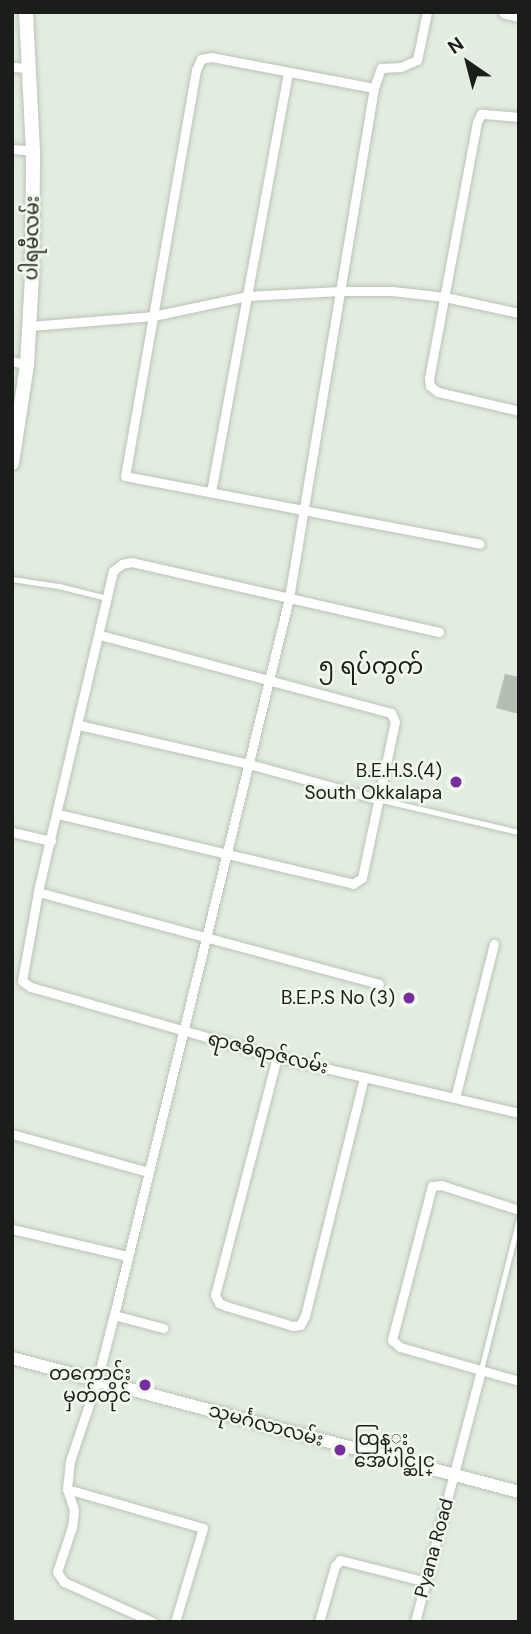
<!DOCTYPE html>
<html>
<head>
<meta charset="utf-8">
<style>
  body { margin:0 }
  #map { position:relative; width:531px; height:1634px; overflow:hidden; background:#e2ecdf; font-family:"DM Sans","Noto Sans Myanmar",sans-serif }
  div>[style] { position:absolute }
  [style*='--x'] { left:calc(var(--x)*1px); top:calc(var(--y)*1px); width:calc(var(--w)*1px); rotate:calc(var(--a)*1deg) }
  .building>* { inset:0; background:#b5beb2 }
  .roads { filter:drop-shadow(0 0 2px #bac3b7) drop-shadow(0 0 2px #bac3b7) }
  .service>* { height:4.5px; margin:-2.25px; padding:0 2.25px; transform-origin:2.25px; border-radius:2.25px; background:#fff }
  .minor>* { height:9px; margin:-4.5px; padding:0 4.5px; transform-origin:4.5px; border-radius:4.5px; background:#fff }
  .secondary>* { height:12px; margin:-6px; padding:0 6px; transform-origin:6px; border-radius:6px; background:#fff }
  .primary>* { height:14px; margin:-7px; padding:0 7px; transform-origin:7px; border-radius:7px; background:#fff }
  .dots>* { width:19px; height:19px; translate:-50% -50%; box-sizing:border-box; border:4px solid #f0f9ec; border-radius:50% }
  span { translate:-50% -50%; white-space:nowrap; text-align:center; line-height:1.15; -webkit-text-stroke:5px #f0f9ec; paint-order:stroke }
  .street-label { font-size:19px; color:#1a1d19 }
  .poi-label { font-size:19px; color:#1a1d19 }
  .right { translate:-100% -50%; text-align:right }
  .left { translate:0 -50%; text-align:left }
  .quarter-label { font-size:23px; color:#1a1d19 }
  .frame { position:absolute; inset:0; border:14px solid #1a1d19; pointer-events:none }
  .north { position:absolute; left:433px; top:28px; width:70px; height:70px; -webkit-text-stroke:5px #f0f9ec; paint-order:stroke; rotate:325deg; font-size:19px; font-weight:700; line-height:28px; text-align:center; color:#1a1d19 }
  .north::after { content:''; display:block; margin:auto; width:24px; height:32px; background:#1a1d19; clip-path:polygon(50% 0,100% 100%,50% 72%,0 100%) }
</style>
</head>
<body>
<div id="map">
  <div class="building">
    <i style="clip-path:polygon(505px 674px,519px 677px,519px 714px,496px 708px)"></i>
  </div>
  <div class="roads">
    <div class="service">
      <i style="--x:12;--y:579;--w:48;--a:8.5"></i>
      <i style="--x:59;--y:586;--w:49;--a:14"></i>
      <i style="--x:378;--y:799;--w:145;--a:13.2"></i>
      <i style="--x:481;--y:1370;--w:156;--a:-75.9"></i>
    </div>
    <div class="minor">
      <i style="--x:12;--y:67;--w:18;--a:3"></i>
      <i style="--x:374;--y:88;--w:165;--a:-169.2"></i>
      <i style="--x:212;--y:57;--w:11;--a:170"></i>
      <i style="--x:201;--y:59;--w:12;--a:114"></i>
      <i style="--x:196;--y:70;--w:412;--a:99.9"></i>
      <i style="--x:125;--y:476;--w:361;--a:10.8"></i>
      <i style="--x:519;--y:117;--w:38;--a:-175"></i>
      <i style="--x:481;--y:114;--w:9;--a:117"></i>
      <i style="--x:477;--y:122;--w:260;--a:100.6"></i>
      <i style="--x:429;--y:378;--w:8;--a:83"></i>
      <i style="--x:430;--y:386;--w:10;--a:37"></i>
      <i style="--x:438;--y:392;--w:83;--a:13.2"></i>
      <i style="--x:12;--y:149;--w:21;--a:5"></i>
      <i style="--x:30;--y:326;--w:123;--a:-4.6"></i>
      <i style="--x:153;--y:316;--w:96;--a:-12"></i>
      <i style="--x:247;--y:296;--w:93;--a:-3.1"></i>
      <i style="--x:340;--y:291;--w:52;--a:0"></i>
      <i style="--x:392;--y:291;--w:53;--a:6.5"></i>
      <i style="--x:445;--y:297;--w:76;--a:12.2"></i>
      <i style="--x:12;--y:361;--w:16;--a:15"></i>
      <i style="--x:211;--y:492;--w:427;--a:-79.6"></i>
      <i style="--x:439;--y:632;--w:315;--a:-167.2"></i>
      <i style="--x:132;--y:562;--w:10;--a:169"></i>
      <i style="--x:122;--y:564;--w:11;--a:142"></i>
      <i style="--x:113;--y:571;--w:330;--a:103.2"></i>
      <i style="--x:38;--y:892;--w:90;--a:100.2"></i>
      <i style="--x:22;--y:981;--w:11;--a:34"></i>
      <i style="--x:31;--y:987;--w:256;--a:15.9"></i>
      <i style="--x:277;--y:1057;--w:248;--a:13"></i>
      <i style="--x:79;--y:725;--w:174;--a:12.9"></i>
      <i style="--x:249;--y:764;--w:133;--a:15.3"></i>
      <i style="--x:58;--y:814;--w:303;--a:13.3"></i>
      <i style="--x:353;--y:884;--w:11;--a:-34"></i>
      <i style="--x:362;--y:878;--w:159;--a:-78.1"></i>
      <i style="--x:395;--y:722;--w:10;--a:-114"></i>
      <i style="--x:391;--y:713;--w:302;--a:-165"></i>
      <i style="--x:12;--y:832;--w:40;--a:13"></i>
      <i style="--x:38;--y:892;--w:353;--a:15.1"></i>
      <i style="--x:277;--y:1057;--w:246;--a:104.6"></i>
      <i style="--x:215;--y:1295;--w:9;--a:63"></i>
      <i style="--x:219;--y:1303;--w:8;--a:23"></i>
      <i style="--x:226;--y:1306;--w:70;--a:16.6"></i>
      <i style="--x:293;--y:1326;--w:7;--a:-8"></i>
      <i style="--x:300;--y:1325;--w:10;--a:-61"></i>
      <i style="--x:305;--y:1316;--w:246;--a:-76.1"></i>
      <i style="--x:455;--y:1098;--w:159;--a:-75.8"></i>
      <i style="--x:12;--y:1134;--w:141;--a:15.6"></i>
      <i style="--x:519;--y:1210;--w:82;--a:-162.2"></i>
      <i style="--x:441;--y:1185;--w:9;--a:174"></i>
      <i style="--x:432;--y:1186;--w:159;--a:104.6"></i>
      <i style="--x:392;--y:1340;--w:11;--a:41"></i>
      <i style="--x:400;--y:1347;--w:124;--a:15.9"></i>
      <i style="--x:12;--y:1229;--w:118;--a:13.2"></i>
      <i style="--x:114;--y:1315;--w:51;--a:14.9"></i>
      <i style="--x:67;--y:1489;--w:141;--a:16"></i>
      <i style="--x:203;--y:1528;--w:98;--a:106.6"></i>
      <i style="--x:153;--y:1622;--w:98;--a:-155.8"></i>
      <i style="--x:64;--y:1582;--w:12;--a:-125"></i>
      <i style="--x:57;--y:1572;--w:47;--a:-71.6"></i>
      <i style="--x:72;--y:1527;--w:17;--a:-83"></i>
      <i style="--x:74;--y:1510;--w:22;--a:-108"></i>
      <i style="--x:67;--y:1489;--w:28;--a:-84"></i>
      <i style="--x:70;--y:1461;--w:84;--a:-71.4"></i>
      <i style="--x:97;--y:1381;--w:68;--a:-75.6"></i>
      <i style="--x:114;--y:1315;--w:738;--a:-76.28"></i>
      <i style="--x:289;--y:598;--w:517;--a:-80.54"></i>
      <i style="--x:374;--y:88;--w:21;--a:-71"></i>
      <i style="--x:381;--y:68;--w:20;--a:-3"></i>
      <i style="--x:401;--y:67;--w:17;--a:-24"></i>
      <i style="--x:417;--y:60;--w:49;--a:-78.2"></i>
      <i style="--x:319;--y:1622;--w:58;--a:-74.1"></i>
      <i style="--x:335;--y:1566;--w:8;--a:-50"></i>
      <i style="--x:340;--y:1560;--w:89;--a:14.3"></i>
      <i style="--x:415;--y:1622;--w:260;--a:-75.3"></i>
    </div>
    <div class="secondary">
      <i style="--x:12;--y:1358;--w:524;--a:14.8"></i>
    </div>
    <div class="primary">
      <i style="--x:506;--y:12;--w:13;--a:13"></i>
      <i style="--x:12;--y:463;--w:99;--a:-81.3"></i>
      <i style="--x:27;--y:365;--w:89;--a:-86.8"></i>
      <i style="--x:32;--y:276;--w:125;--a:-89.5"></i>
      <i style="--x:33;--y:151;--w:139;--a:-92.9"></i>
    </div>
  </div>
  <div class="dots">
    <i style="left:456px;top:782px;background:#782ea1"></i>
    <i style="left:409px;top:998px;background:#782ea1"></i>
    <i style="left:145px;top:1385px;background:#782ea1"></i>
    <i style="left:340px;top:1450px;background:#782ea1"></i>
  </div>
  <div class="street-label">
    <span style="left:32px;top:238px;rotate:-89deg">ပါရမီလမ်း</span>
    <span style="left:268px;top:1053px;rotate:14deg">ရာဇဓိရာဇ်လမ်း</span>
    <span style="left:266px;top:1425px;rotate:15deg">သုမင်္ဂလာလမ်း</span>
    <span style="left:434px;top:1548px;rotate:-75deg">Pyana Road</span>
  </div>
  <div class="poi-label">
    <span class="right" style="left:442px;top:782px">B.E.H.S.(4)<br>South Okkalapa</span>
    <span class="right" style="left:395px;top:998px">B.E.P.S No (3)</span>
    <span class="right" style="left:131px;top:1385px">တကောင်း<br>မှတ်တိုင်</span>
    <span class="left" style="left:354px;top:1450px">ထြန္း<br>အေပါင္ဆိုင္</span>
  </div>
  <div class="quarter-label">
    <span style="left:371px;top:666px">၅ ရပ်ကွက်</span>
  </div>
  <div class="frame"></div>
  <div class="north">N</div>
</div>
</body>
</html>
